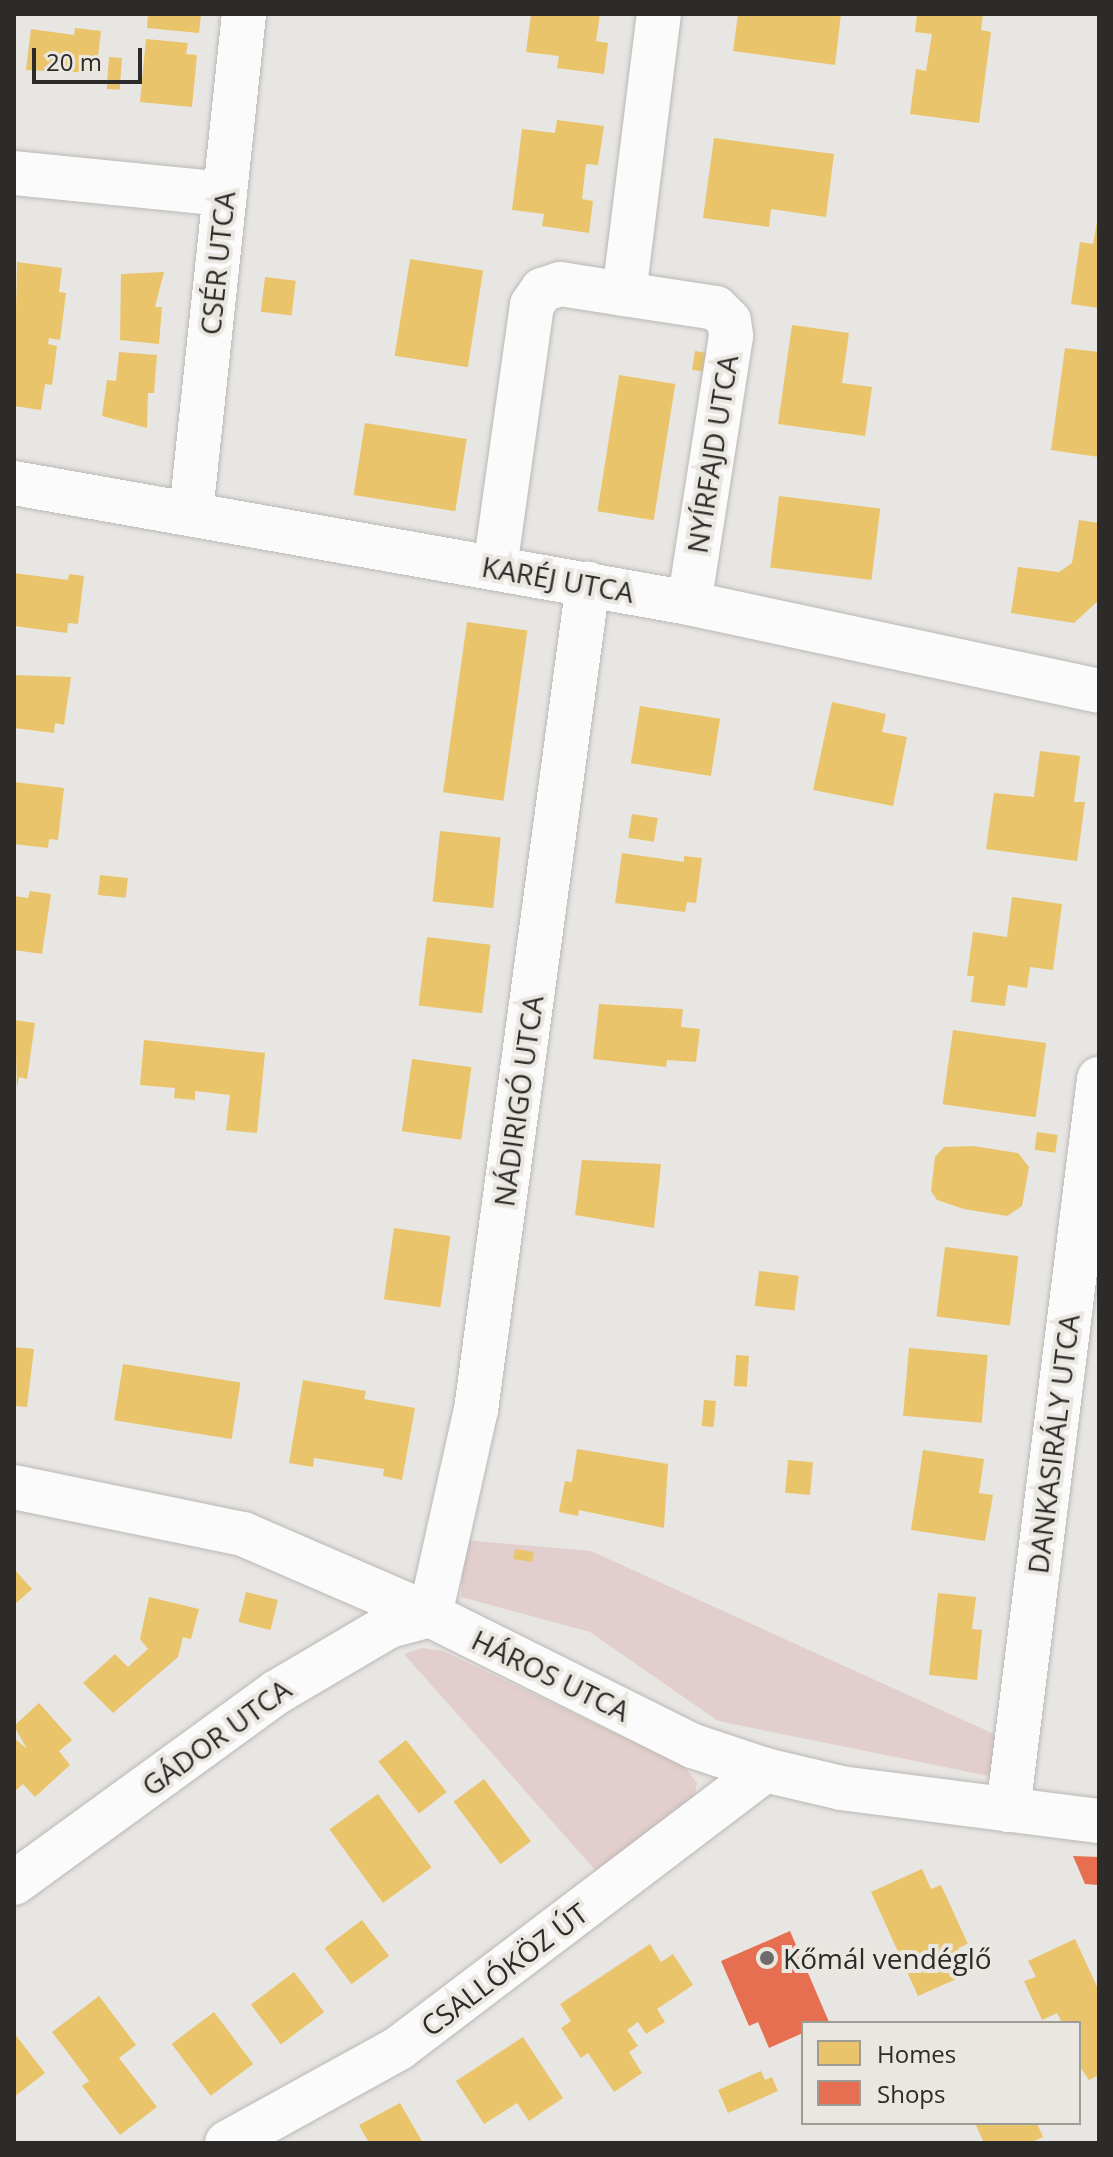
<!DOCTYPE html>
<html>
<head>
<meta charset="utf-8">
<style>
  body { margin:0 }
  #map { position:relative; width:1113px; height:2157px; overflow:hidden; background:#e8e6e3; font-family:"Open Sans",sans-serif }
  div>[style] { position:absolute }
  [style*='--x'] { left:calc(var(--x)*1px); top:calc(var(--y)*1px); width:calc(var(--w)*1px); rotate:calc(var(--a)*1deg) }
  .green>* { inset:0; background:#e2cecc }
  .homes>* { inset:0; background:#e9c46a; transform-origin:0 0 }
  .shops>* { inset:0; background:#e76f51 }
  .roads { filter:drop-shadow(0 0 2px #bab8b6) drop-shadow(0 0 2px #bab8b6) }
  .minor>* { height:44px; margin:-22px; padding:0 22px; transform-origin:22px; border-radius:22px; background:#fcfbfb }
  .dots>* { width:22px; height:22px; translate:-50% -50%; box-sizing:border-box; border:4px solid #eae7e1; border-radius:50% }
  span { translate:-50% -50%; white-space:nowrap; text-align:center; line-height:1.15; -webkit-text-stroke:8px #eae7e1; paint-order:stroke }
  .street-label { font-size:28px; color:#2c2b29 }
  .poi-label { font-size:28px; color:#2c2b29 }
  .left { translate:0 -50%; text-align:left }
  .frame { position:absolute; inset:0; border:16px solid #2c2b29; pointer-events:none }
  .legend { position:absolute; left:801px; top:2021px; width:280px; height:104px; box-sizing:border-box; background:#eae7e1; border:2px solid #9e9c97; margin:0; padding:10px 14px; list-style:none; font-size:24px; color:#2c2b29 }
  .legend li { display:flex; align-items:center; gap:16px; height:40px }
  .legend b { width:40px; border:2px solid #9e9c97 }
  .scale { position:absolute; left:32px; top:48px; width:110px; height:36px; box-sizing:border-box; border:4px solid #2c2b29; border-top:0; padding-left:10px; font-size:24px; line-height:28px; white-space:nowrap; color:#2c2b29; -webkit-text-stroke:6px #eae7e1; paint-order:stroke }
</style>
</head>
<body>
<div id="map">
  <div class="green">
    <i style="clip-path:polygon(464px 1540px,591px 1551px,1005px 1739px,994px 1777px,718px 1721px,590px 1632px,461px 1597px)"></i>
    <i style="clip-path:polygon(422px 1648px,443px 1651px,684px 1766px,697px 1783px,694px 1799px,596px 1871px,404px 1654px)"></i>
  </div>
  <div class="homes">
    <i style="clip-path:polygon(148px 14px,201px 14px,199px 33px,147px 28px)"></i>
    <i style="clip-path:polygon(531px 14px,600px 14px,596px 41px,608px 43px,604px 74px,557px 68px,559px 56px,526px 52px)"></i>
    <i style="clip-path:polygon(738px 14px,841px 14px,835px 65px,733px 51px)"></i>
    <i style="clip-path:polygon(917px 14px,983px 14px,981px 30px,991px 32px,979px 123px,910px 114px,916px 69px,926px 71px,932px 34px,915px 32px)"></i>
    <i style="clip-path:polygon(75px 28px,101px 31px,96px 73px,26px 70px,31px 29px,74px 35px)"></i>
    <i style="clip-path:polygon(146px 39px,188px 43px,186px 54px,197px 55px,192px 107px,140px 102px)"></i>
    <i style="left:109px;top:57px;width:13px;height:32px;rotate:4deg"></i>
    <i style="clip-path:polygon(557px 120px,604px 126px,598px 165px,586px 164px,582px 199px,593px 201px,589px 233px,542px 226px,544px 214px,512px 210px,522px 129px,555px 133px)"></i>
    <i style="clip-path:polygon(714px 138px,834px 154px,826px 217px,771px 209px,769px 227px,703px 218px)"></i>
    <i style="clip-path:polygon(1099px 211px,1099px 308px,1071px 304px,1080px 242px,1093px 244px)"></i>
    <i style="left:410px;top:259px;width:74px;height:98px;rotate:9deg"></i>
    <i style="clip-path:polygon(17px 262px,62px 268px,59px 292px,66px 293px,60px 340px,49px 338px,48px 344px,57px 346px,52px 385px,45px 384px,41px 410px,14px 406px)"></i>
    <i style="clip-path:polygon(164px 272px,155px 307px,162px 307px,159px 344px,120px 340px,121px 274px)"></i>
    <i style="left:265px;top:277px;width:31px;height:35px;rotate:7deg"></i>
    <i style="clip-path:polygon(792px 325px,849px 333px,842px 383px,872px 387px,865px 436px,778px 424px)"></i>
    <i style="clip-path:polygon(1065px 348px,1099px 352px,1099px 457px,1051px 450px)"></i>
    <i style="left:695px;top:351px;width:12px;height:19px;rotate:9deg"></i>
    <i style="clip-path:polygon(119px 352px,157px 355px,154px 393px,148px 393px,147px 428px,102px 416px,107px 380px,116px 381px)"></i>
    <i style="left:619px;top:375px;width:57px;height:138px;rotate:9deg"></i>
    <i style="left:365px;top:423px;width:103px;height:73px;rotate:9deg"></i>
    <i style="left:779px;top:496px;width:102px;height:72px;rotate:7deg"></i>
    <i style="clip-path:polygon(1079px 520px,1099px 523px,1099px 600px,1074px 623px,1011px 613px,1018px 567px,1059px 572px,1072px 563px)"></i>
    <i style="clip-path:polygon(14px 573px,68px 580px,69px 574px,84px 576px,78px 624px,68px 623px,67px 633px,14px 626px)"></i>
    <i style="left:467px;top:622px;width:61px;height:172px;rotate:8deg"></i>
    <i style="clip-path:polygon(14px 675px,71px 677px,64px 725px,55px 723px,54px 733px,14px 728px)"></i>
    <i style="clip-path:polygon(832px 702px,886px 714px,882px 732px,907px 737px,893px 806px,813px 790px)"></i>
    <i style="left:640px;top:706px;width:81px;height:58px;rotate:9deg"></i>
    <i style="clip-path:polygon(1040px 751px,1080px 756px,1074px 802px,1085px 802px,1077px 861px,986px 849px,994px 793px,1034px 797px)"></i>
    <i style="clip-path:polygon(14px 782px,64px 788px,58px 840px,49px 839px,48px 848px,14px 844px)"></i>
    <i style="left:632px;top:814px;width:26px;height:24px;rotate:9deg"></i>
    <i style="left:440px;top:831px;width:61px;height:71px;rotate:6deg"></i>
    <i style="clip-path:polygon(622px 853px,684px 862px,684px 856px,702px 858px,696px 903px,687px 902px,685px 912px,615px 903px)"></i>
    <i style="left:100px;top:875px;width:28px;height:20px;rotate:6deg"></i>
    <i style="clip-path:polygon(30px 891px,51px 894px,42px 954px,14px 950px,14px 896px,28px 898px)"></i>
    <i style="clip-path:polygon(1012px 897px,1062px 904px,1053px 970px,1030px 967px,1027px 988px,1008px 985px,1005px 1006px,971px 1002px,974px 976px,967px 976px,973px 932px,1007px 937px)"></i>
    <i style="left:427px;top:937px;width:64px;height:69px;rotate:7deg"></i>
    <i style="clip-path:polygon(599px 1004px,683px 1009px,681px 1027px,700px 1029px,696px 1062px,667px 1060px,666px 1067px,593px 1059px)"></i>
    <i style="clip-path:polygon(15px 1020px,35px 1023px,27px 1079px,19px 1077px,17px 1088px)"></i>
    <i style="left:953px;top:1030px;width:94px;height:75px;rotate:8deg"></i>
    <i style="clip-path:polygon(144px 1040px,265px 1053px,257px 1133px,226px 1130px,230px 1095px,195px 1091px,195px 1100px,174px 1098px,175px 1088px,140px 1085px)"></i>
    <i style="left:412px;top:1059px;width:60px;height:73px;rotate:8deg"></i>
    <i style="left:1037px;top:1132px;width:21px;height:18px;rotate:8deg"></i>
    <i style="clip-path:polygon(973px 1146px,1018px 1153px,1029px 1167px,1022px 1206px,1007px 1216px,964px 1209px,937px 1200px,931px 1191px,935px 1157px,944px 1147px)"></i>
    <i style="clip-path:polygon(582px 1160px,661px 1164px,654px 1228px,575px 1215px)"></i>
    <i style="left:394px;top:1228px;width:57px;height:72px;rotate:8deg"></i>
    <i style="left:945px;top:1247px;width:74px;height:70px;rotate:7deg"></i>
    <i style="left:759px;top:1271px;width:40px;height:35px;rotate:7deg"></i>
    <i style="clip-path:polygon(14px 1347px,34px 1349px,27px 1407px,14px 1406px)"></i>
    <i style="left:909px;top:1348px;width:79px;height:68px;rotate:5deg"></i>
    <i style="left:736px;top:1355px;width:13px;height:31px;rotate:4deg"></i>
    <i style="left:123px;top:1364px;width:119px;height:57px;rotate:9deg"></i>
    <i style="clip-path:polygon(303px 1380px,366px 1391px,364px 1399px,415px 1408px,402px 1480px,383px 1476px,384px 1469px,314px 1458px,313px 1467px,289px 1463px)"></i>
    <i style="left:704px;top:1400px;width:12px;height:26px;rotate:5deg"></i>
    <i style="clip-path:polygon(577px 1449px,668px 1464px,664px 1528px,579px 1510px,578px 1516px,559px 1512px,565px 1481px,572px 1482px)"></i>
    <i style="clip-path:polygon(923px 1450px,984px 1459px,979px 1493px,993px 1495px,985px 1541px,911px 1530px)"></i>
    <i style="left:788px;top:1460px;width:25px;height:33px;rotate:5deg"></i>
    <i style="left:515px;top:1549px;width:19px;height:10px;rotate:9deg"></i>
    <i style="clip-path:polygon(14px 1569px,32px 1589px,14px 1605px)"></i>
    <i style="left:246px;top:1592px;width:33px;height:31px;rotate:14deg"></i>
    <i style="clip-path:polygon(938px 1593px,976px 1597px,972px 1629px,982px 1630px,977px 1680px,929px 1675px)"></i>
    <i style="clip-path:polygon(149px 1597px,199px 1609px,191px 1639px,183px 1637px,178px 1657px,113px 1713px,83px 1683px,115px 1654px,128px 1667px,148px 1649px,140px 1639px)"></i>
    <i style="clip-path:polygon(39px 1703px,72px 1740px,59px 1751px,70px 1765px,35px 1797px,23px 1784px,14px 1792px,14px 1738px,27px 1749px,14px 1726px)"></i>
    <i style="left:406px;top:1740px;width:66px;height:35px;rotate:52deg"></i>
    <i style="left:484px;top:1779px;width:78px;height:38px;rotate:53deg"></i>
    <i style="left:378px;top:1794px;width:91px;height:60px;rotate:54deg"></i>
    <i style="clip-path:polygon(922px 1869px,931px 1889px,941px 1885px,968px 1944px,958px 1948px,970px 1973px,918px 1996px,871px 1892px)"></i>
    <i style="left:362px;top:1920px;width:45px;height:47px;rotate:53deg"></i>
    <i style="clip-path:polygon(1075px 1939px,1099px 1991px,1099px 2075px,1089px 2080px,1079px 2065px,1079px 2023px,1062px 2023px,1057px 2013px,1042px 2020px,1024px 1981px,1036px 1977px,1028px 1961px)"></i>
    <i style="clip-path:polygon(650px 1944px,661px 1962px,673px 1954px,693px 1985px,657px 2009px,665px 2022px,646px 2034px,638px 2022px,627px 2030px,638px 2046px,629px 2052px,642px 2073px,614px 2092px,588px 2053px,581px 2058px,561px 2028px,571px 2021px,560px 2004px)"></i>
    <i style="left:294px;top:1972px;width:50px;height:54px;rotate:53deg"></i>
    <i style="clip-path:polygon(99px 1996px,136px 2045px,119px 2058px,157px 2107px,120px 2135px,82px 2086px,89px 2081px,52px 2032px)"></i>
    <i style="left:214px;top:2012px;width:65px;height:53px;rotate:53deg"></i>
    <i style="clip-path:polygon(14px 2033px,45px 2073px,14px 2097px)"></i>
    <i style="clip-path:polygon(523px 2037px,563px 2098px,529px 2121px,517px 2103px,484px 2124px,456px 2081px)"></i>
    <i style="clip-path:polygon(761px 2071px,765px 2080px,772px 2077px,778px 2091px,728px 2113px,718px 2090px)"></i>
    <i style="clip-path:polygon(400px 2103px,423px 2143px,369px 2143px,359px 2125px)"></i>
    <i style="clip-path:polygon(975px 2123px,1037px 2123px,1043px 2137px,1030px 2143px,984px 2143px)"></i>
  </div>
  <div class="shops">
    <i style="clip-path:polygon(1073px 1856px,1099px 1857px,1099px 1885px,1085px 1884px)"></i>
    <i style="clip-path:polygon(790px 1931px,829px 2022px,803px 2023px,803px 2033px,769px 2048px,758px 2022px,749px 2026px,721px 1961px)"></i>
  </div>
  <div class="roads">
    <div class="minor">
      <i style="--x:14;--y:173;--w:212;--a:5.7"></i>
      <i style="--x:624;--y:294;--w:93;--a:8.7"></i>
      <i style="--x:716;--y:308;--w:18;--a:45"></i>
      <i style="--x:729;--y:321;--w:15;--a:82"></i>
      <i style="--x:731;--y:336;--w:270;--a:98.9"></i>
      <i style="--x:14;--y:483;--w:686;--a:10.08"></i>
      <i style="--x:689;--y:603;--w:419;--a:12.1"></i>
      <i style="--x:191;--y:513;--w:502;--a:-83.94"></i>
      <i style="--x:495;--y:568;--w:266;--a:-82"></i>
      <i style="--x:532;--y:305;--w:18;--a:-56"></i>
      <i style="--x:542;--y:290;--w:19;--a:-18"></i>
      <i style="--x:560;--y:284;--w:65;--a:8.9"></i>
      <i style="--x:624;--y:294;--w:282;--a:-82.9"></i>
      <i style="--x:14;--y:1487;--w:234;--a:11.6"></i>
      <i style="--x:243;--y:1534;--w:204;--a:23.4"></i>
      <i style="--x:430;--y:1615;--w:294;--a:26.5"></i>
      <i style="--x:693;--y:1746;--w:76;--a:18.4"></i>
      <i style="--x:765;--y:1770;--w:78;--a:13.3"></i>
      <i style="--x:841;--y:1788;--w:260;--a:7.3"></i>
      <i style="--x:430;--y:1615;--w:210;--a:-77.4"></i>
      <i style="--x:476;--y:1410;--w:834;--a:-82.28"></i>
      <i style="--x:1008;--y:1810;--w:737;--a:-82.9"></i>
      <i style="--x:14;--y:1883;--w:325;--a:-36"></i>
      <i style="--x:277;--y:1692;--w:130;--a:-30.5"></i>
      <i style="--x:389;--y:1626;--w:42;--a:-15"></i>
      <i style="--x:227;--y:2143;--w:196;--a:-28.9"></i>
      <i style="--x:399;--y:2048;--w:460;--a:-37.2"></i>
    </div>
  </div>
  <div class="dots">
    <i style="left:767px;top:1958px;background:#6e6c6a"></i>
  </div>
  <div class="street-label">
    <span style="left:217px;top:263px;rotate:-84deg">CSÉR UTCA</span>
    <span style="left:712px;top:454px;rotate:-81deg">NYÍRFAJD UTCA</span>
    <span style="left:558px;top:579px;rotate:10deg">KARÉJ UTCA</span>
    <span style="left:518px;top:1101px;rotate:-82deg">NÁDIRIGÓ UTCA</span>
    <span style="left:1053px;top:1444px;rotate:-83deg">DANKASIRÁLY UTCA</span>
    <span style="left:551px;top:1675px;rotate:26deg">HÁROS UTCA</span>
    <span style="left:216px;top:1737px;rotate:-36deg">GÁDOR UTCA</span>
    <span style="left:504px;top:1969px;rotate:-37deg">CSALLÓKÖZ ÚT</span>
  </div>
  <div class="poi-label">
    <span class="left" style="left:783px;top:1958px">Kőmál vendéglő</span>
  </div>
  <div class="frame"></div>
  <ul class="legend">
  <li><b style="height:22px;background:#e9c46a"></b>Homes</li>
  <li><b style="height:22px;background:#e76f51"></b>Shops</li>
  </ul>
  <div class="scale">20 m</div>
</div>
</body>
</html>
